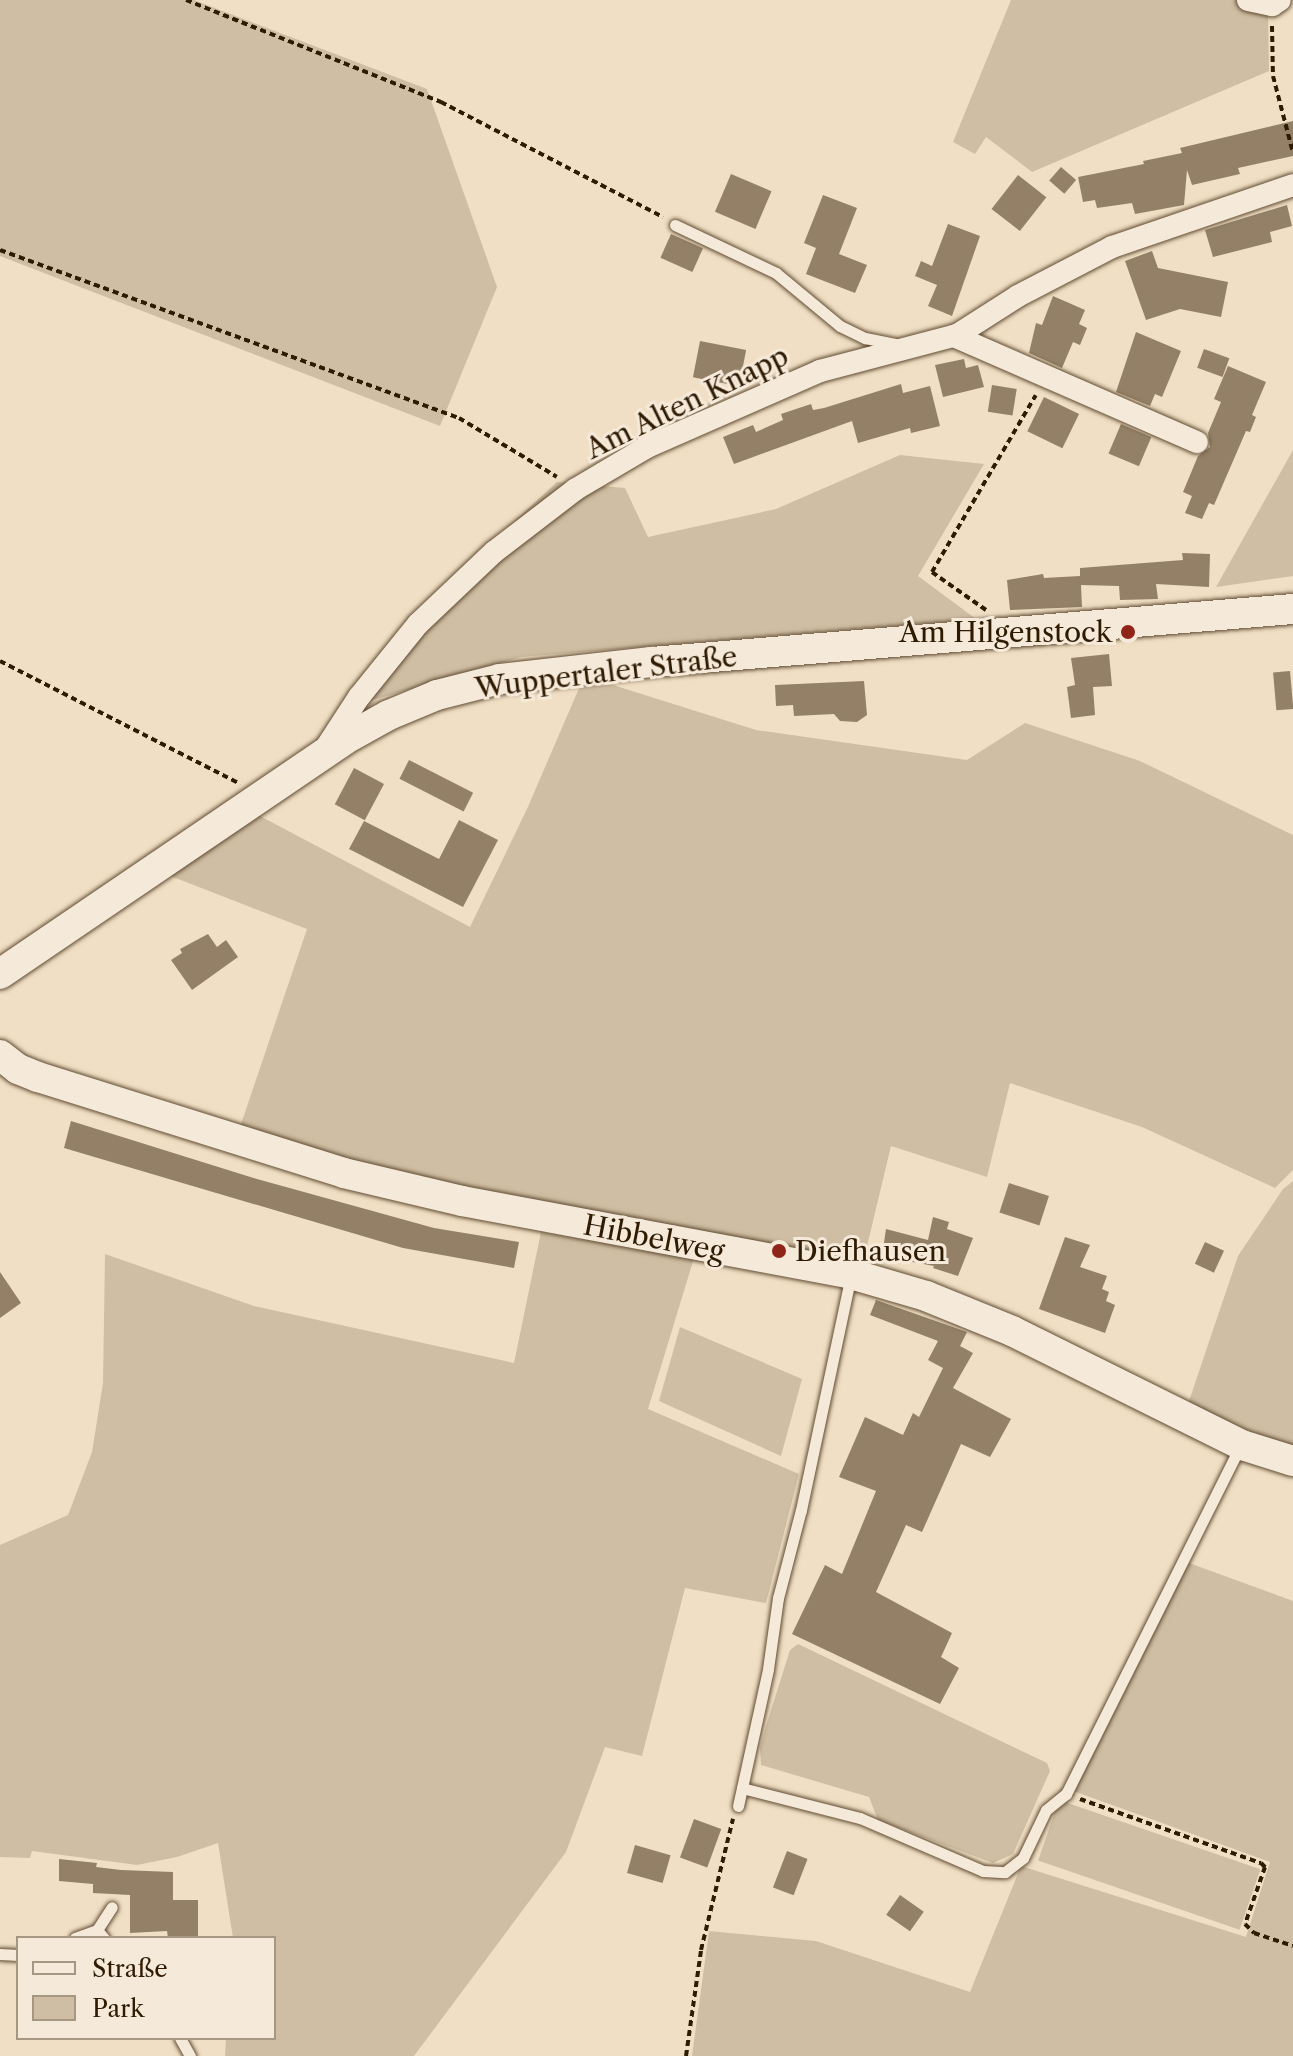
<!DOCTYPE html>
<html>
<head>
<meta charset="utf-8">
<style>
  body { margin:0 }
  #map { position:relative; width:1293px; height:2056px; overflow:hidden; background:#f0dfc4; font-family:"Libre Caslon Text",serif }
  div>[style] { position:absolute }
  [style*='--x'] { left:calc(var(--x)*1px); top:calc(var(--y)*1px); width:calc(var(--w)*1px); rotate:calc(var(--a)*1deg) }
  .green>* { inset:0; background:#cfbea3; transform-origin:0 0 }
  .building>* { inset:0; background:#938067; transform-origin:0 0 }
  .path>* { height:4px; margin-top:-2px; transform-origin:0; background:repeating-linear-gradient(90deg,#2f1a02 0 6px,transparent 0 10px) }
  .roads { filter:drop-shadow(0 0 2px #5f4b32) drop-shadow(0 0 2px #5f4b32) }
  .lane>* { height:11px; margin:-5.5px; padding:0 5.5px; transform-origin:5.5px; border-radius:5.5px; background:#f5ead9 }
  .street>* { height:22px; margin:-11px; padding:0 11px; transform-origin:11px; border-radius:11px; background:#f5ead9 }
  .secondary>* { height:30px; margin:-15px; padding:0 15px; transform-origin:15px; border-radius:15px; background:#f5ead9 }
  .dots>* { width:22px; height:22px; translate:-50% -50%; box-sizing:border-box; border:4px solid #f5ead9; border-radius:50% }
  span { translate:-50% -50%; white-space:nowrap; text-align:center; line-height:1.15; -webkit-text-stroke:6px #f5ead9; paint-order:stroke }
  .street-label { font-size:28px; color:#2f1a02 }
  .poi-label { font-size:28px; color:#2f1a02 }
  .right { translate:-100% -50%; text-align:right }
  .left { translate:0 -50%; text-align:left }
  .legend { position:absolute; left:16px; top:1936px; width:260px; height:104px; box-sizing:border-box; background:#f5ead9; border:2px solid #a69783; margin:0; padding:10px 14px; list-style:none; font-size:24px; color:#2f1a02 }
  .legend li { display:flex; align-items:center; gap:16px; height:40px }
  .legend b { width:40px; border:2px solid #a69783 }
</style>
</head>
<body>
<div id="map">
  <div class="green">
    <i style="clip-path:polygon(0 0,194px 0,427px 89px,497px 287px,440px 426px,0 256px)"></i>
    <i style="clip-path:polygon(1011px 0,1243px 0,1268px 11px,1269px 71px,1032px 172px,986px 137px,975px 154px,953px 142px)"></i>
    <i style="clip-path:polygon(1293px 450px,1293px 576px,1216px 587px)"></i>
    <i style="clip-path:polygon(900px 455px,984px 464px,918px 576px,976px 619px,521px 657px,369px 701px,442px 611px,480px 553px,557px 482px,625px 488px,648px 537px,776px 509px)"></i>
    <i style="clip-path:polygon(613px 685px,756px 730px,967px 760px,1025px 723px,1140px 761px,1293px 835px,1293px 1170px,1275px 1188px,1142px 1127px,1010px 1083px,987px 1177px,891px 1146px,862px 1267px,342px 1162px,239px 1130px,307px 929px,168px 875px,258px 815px,470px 927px,527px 809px,580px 686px)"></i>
    <i style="clip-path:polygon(1293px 1181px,1293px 1451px,1188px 1404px,1238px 1256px,1283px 1189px)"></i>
    <i style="clip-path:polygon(541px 1232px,694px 1258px,648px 1409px,799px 1474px,766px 1603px,685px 1588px,642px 1756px,605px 1747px,566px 1852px,414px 2056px,225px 2056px,226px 2038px,274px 2038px,274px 1938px,233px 1938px,218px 1843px,177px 1857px,137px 1865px,32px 1851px,30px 1858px,0 1857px,0 1545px,68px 1515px,92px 1452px,103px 1383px,105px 1254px,254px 1306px,514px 1363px)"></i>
    <i style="clip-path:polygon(680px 1327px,802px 1379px,781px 1456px,659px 1401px)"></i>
    <i style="clip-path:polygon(1178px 1559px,1293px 1601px,1293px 2056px,692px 2056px,709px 1931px,816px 1941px,970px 1992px,1021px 1866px,1246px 1937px,1270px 1862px,1065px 1788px)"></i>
    <i style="clip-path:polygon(798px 1644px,1047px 1763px,1050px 1771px,1013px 1854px,993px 1863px,878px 1820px,869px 1797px,761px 1765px,760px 1748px,766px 1726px,790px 1650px)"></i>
    <i style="left:1059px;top:1800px;width:213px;height:64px;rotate:19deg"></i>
  </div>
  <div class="building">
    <i style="clip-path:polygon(1293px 121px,1293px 156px,1238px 168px,1240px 174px,1192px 185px,1187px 170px,1184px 205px,1135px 214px,1132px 203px,1097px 208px,1095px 200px,1083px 202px,1078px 177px,1144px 164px,1143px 161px,1182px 153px,1180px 148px)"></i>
    <i style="left:1061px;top:167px;width:20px;height:18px;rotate:41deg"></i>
    <i style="left:731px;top:174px;width:44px;height:41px;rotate:23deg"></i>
    <i style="left:1018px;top:175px;width:36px;height:43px;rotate:38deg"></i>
    <i style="clip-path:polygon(823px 195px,857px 208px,839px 254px,867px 265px,855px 293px,806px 274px,816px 248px,804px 243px)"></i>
    <i style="clip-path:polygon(1287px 205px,1292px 226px,1270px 232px,1272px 242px,1213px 257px,1205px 230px)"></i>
    <i style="clip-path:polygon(948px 224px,980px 236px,952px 316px,928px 306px,937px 285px,915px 276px,921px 261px,932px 266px)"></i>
    <i style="left:671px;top:234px;width:35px;height:26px;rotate:24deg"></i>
    <i style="clip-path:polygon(1152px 251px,1158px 268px,1228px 282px,1221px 317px,1180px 309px,1146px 320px,1125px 261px)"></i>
    <i style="clip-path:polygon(1053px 296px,1085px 310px,1079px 324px,1087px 328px,1080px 345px,1073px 342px,1062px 368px,1029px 353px,1036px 323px,1042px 325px)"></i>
    <i style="clip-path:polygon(1136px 332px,1181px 351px,1162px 397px,1155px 394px,1150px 406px,1116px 392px)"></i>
    <i style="left:700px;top:341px;width:47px;height:37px;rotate:11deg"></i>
    <i style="left:1204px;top:349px;width:27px;height:20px;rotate:20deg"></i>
    <i style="clip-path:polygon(964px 359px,966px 368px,978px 365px,984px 387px,943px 397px,935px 365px)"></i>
    <i style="clip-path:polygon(1228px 366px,1266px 382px,1252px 415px,1256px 417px,1250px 432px,1246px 431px,1214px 505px,1209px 503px,1202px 519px,1185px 513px,1192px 496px,1183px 492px,1198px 456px,1210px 447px,1208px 433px,1221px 402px,1214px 399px)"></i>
    <i style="clip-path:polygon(901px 384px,903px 393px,930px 386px,940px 426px,911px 433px,910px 428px,858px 443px,852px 421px,734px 464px,723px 437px,753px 425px,756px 432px,783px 420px,781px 414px,811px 404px,813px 410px,824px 408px)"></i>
    <i style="left:992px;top:385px;width:25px;height:27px;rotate:9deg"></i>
    <i style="left:1044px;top:397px;width:39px;height:38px;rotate:26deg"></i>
    <i style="left:1121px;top:424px;width:33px;height:32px;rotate:23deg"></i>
    <i style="clip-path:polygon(1182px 553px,1210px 554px,1209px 587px,1156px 584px,1158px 599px,1120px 600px,1119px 586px,1081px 585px,1082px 607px,1010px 610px,1007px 580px,1043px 574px,1044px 578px,1080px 576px,1080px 568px,1183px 560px)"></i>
    <i style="clip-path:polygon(1109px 654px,1112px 686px,1093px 687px,1095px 715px,1071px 718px,1067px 687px,1075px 685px,1071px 658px)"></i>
    <i style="left:1290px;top:671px;width:38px;height:17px;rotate:85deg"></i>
    <i style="clip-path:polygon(864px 681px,867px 715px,857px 722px,840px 721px,834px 714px,794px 716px,793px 705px,776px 706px,775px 685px)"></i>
    <i style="left:409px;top:760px;width:72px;height:21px;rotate:27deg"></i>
    <i style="left:354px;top:768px;width:34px;height:41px;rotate:28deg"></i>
    <i style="clip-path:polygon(459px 820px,498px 840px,463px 907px,349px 849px,364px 821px,439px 859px)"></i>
    <i style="clip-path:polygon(208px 934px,217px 947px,226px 940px,238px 957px,192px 990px,171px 960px,182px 953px,180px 949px)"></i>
    <i style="clip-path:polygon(71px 1121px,257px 1179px,434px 1228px,519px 1242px,514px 1268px,403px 1248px,64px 1148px)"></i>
    <i style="left:1009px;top:1183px;width:42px;height:31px;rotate:18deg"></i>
    <i style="clip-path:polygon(933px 1217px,949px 1222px,947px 1229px,973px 1238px,958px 1276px,933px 1268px,934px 1266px,882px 1256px,886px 1229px,928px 1240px)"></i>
    <i style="clip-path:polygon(1065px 1237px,1090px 1245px,1080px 1267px,1107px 1276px,1102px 1289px,1109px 1292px,1106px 1301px,1115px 1305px,1105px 1333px,1039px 1309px)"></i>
    <i style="left:1205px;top:1242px;width:21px;height:24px;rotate:25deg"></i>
    <i style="clip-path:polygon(0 1272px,21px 1303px,0 1318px)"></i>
    <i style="clip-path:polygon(876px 1300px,967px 1332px,960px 1346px,973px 1353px,953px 1388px,1011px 1419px,990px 1457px,961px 1444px,922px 1532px,906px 1525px,876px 1592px,952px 1633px,941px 1657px,959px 1668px,940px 1704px,792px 1634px,825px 1565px,842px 1574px,876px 1491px,839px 1477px,865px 1417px,903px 1435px,913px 1413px,919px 1417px,943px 1368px,928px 1360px,938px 1341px,870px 1315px)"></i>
    <i style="left:694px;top:1819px;width:29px;height:41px;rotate:20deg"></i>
    <i style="left:635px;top:1845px;width:37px;height:29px;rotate:16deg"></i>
    <i style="left:787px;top:1851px;width:22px;height:39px;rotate:21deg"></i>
    <i style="clip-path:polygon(59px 1859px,97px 1863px,96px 1867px,121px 1870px,173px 1872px,173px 1900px,198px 1900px,198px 1938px,168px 1938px,167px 1931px,130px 1933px,130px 1895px,93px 1893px,93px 1884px,59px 1881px)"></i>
    <i style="left:900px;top:1895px;width:29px;height:24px;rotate:35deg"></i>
  </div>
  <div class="path">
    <i style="--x:186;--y:0;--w:275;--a:21.8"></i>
    <i style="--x:441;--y:102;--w:250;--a:27.4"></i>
    <i style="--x:1272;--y:26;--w:50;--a:88.9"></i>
    <i style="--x:1273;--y:76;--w:80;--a:75.4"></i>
    <i style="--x:0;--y:250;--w:489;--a:20.1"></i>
    <i style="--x:459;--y:418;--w:114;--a:31"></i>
    <i style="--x:986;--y:610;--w:66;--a:-144.9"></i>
    <i style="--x:932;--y:572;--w:205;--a:-59.6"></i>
    <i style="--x:0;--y:661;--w:270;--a:27.1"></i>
    <i style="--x:1080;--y:1799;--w:192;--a:19.5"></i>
    <i style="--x:1261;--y:1863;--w:6;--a:45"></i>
    <i style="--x:1265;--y:1867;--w:60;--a:109.3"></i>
    <i style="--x:1245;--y:1924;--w:13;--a:45"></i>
    <i style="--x:1254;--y:1933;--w:41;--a:18.4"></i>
    <i style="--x:686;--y:2056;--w:107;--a:-81.9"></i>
    <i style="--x:701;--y:1950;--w:135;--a:-76.3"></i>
  </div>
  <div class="roads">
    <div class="lane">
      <i style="--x:675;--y:225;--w:112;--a:25.4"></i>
      <i style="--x:776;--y:273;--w:83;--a:39.6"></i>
      <i style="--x:840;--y:326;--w:28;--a:26"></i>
      <i style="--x:865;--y:338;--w:37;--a:11"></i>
      <i style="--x:742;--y:1788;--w:122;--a:14.3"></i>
      <i style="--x:860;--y:1818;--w:134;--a:23.3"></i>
      <i style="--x:983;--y:1871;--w:22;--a:3"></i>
      <i style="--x:1005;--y:1872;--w:23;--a:-38"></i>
      <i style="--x:1023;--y:1858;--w:53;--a:-64.4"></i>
      <i style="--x:1046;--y:1810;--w:26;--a:-39"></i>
      <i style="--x:1066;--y:1794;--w:390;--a:-63.4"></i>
      <i style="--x:738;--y:1806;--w:140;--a:-77.6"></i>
      <i style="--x:768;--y:1669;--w:72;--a:-82"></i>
      <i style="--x:778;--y:1598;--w:91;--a:-75.4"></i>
      <i style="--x:801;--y:1510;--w:240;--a:-78"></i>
      <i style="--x:97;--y:1930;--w:27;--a:-57"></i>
      <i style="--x:75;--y:1938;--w:23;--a:-20"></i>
      <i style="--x:97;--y:1930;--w:11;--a:49"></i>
      <i style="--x:0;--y:1954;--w:18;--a:3"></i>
      <i style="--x:180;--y:2038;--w:21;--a:61"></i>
    </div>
    <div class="street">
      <i style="--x:1248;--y:0;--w:25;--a:12"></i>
      <i style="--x:1272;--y:5;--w:9;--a:-32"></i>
      <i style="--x:954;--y:336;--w:265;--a:23.6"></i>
      <i style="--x:327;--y:746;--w:59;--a:-56.9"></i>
      <i style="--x:359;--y:697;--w:94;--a:-51.1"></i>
      <i style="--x:418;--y:624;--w:105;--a:-43.5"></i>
      <i style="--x:494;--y:552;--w:103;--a:-37.5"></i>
      <i style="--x:576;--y:489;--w:82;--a:-30.6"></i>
      <i style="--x:647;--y:447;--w:189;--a:-23.7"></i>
      <i style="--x:820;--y:371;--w:142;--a:-14.7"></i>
      <i style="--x:957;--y:335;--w:72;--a:-32.6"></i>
      <i style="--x:1018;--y:296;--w:106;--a:-27.5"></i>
      <i style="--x:1112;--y:247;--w:191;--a:-18.9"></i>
    </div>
    <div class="secondary">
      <i style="--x:0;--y:974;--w:416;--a:-34.2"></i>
      <i style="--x:344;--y:740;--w:51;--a:-29.1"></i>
      <i style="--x:389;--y:715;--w:52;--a:-22.6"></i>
      <i style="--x:437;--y:695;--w:65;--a:-14.3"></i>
      <i style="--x:500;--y:679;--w:153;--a:-6.4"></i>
      <i style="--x:652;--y:662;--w:643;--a:-4.73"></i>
      <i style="--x:0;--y:1055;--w:23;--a:38"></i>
      <i style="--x:18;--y:1069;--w:22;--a:22"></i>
      <i style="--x:38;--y:1077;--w:321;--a:17.4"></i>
      <i style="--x:344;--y:1173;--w:121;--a:13.3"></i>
      <i style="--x:462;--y:1201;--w:396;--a:10.6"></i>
      <i style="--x:851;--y:1274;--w:78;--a:16.3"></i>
      <i style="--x:926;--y:1296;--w:93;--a:22.1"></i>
      <i style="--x:1012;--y:1331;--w:257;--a:26.4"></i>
      <i style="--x:1242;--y:1445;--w:53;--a:17.4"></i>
    </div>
  </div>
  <div class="dots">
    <i style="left:1128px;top:632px;background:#8f2418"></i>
    <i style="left:779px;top:1251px;background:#8f2418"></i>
  </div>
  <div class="street-label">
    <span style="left:687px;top:402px;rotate:-26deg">Am Alten Knapp</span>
    <span style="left:606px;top:672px;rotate:-7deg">Wuppertaler Straße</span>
    <span style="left:654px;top:1238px;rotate:11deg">Hibbelweg</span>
  </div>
  <div class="poi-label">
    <span class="right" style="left:1112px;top:632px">Am Hilgenstock</span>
    <span class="left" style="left:795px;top:1251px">Diefhausen</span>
  </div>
  <ul class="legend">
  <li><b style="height:10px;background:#f5ead9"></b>Straße</li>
  <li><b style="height:22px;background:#cfbea3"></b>Park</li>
  </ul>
</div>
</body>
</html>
